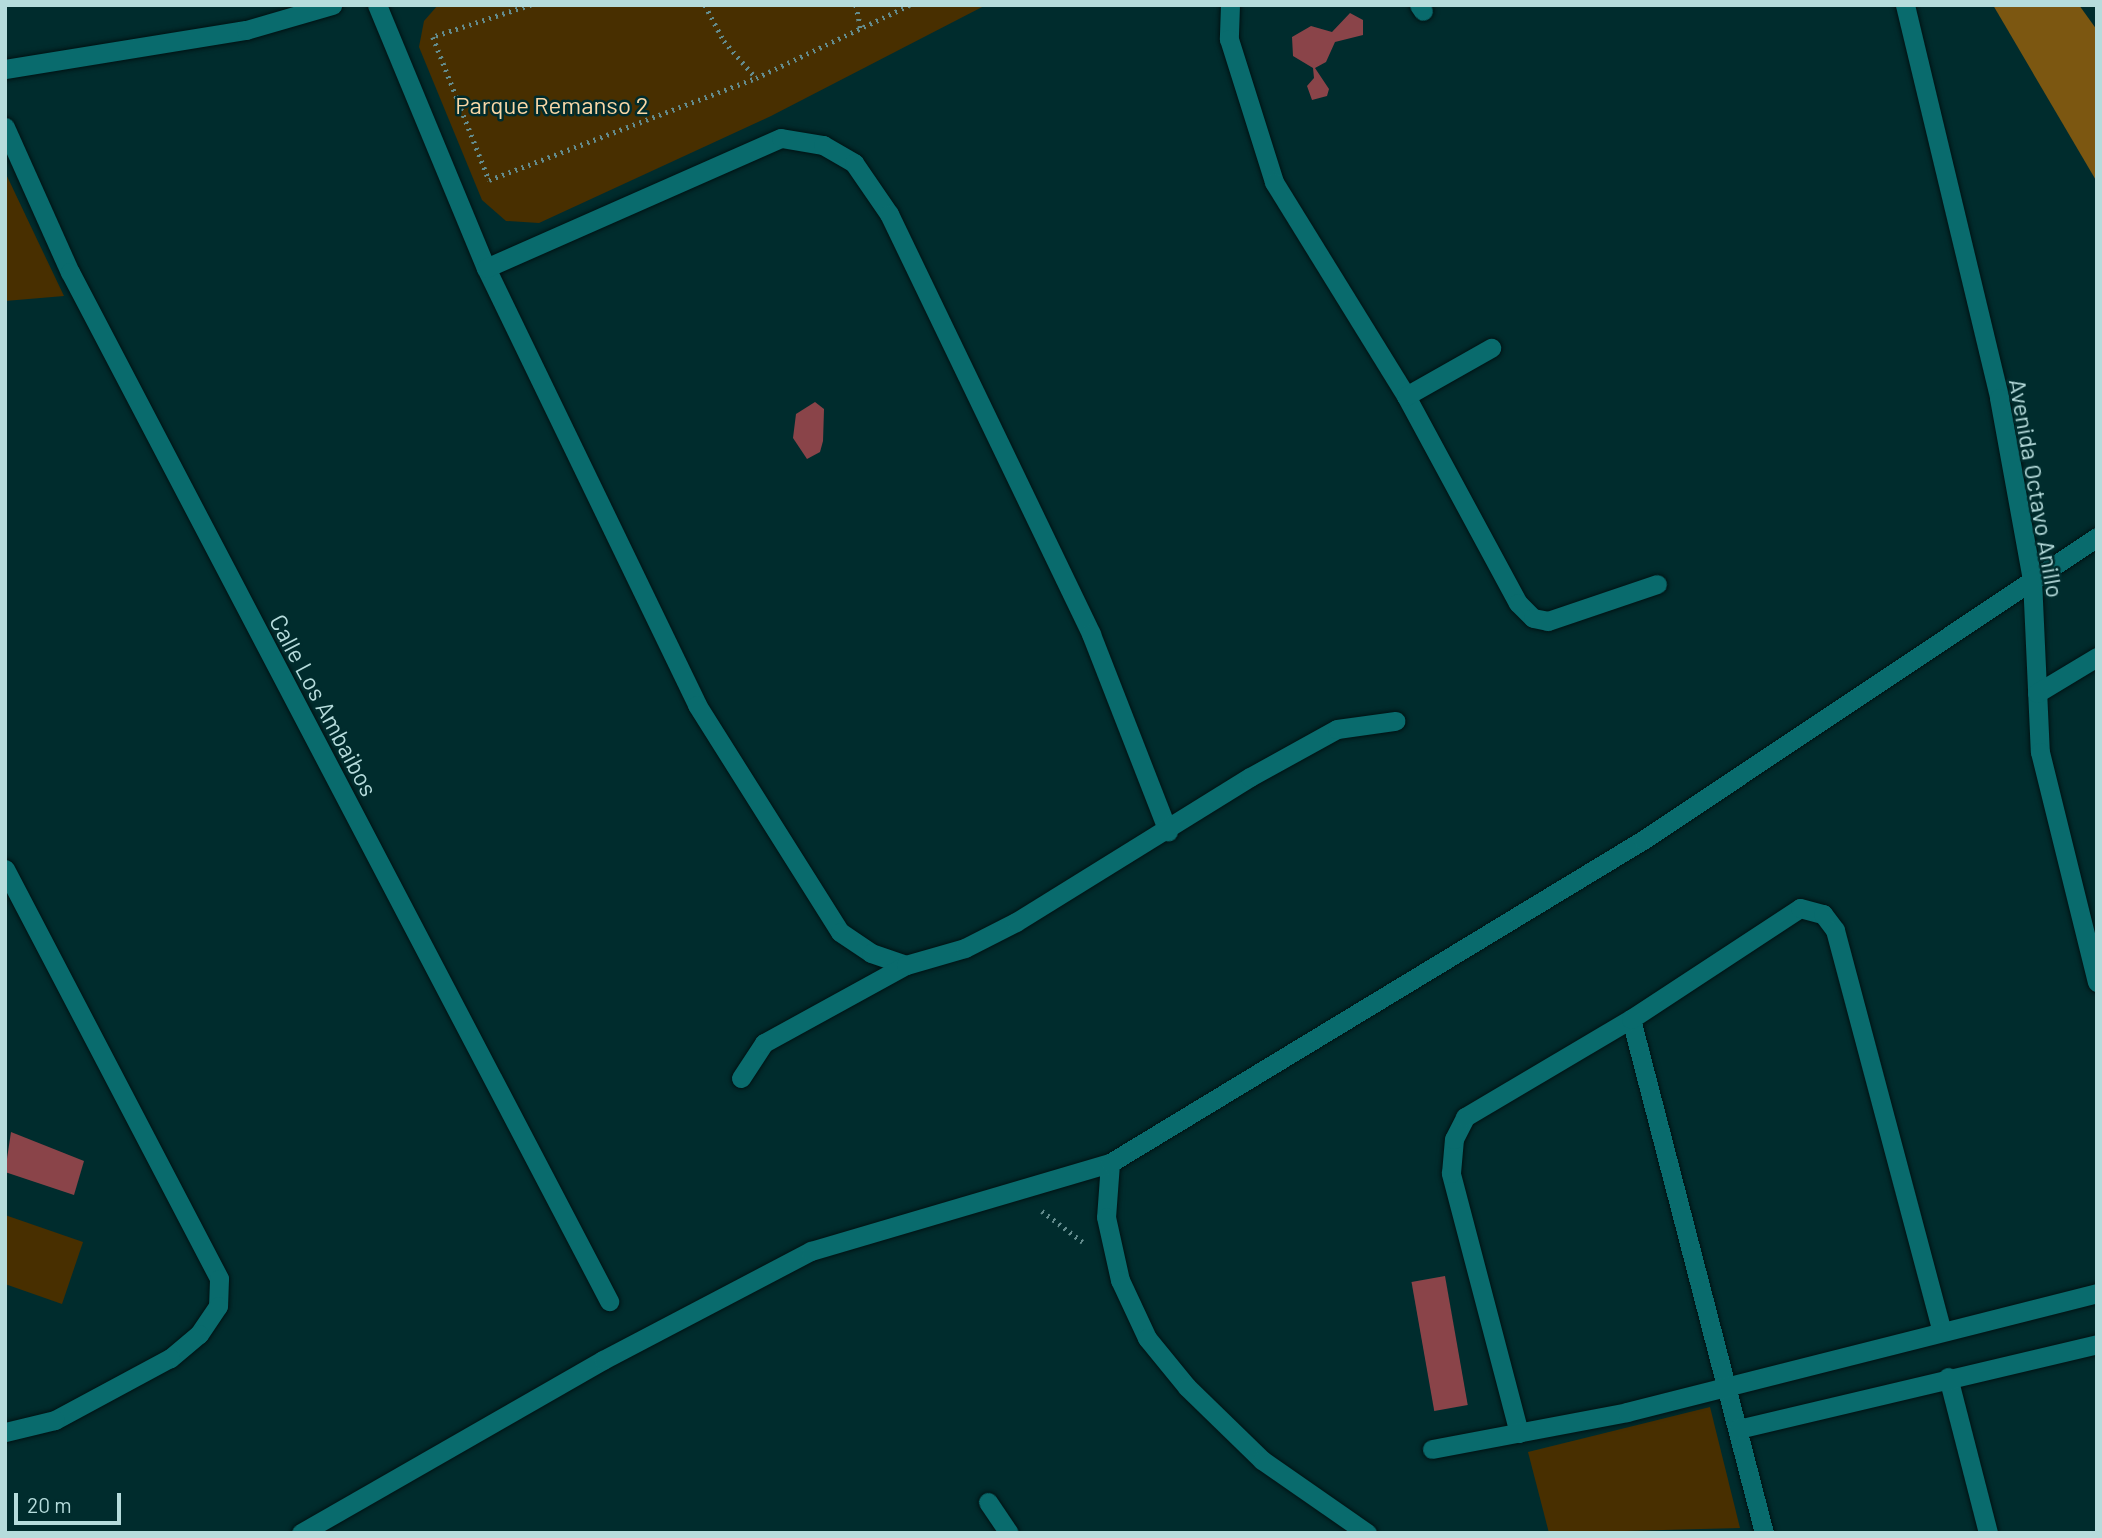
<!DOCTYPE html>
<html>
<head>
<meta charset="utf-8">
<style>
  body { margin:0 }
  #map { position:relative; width:2102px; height:1538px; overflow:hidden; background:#002c2d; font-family:Barlow,sans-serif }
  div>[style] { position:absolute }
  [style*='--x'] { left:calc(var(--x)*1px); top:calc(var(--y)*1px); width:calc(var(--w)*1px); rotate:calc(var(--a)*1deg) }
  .green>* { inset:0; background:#482f00 }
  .forest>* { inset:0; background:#7c5711 }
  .water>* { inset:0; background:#8a4449; transform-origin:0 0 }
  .path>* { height:4.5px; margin-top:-2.25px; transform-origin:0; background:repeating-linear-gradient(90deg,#648c8d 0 2px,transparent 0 7px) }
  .roads { filter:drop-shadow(0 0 2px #001213) drop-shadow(0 0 2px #001213) }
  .minor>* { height:19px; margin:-9.5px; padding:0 9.5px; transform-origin:9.5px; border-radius:9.5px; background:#096b6d }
  .tertiary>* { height:19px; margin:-9.5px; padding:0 9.5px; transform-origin:9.5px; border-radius:9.5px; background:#096b6d }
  span { translate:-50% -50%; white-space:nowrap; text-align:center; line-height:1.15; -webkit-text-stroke:5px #002c2d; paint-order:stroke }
  .park-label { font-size:24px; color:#f9d7a6 }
  .street-label { font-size:24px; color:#b6dcdc }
  .frame { position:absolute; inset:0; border:7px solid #b6dcdc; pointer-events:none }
  .scale { position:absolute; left:14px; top:1493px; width:107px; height:32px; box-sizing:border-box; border:4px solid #b6dcdc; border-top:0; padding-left:9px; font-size:21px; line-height:24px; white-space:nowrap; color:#b6dcdc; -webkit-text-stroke:5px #002c2d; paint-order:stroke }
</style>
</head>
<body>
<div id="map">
  <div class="green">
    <i style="clip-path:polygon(438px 5px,986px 5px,771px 116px,539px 223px,506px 221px,482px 200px,419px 47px,424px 21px)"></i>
    <i style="clip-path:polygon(5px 172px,64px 296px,5px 301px)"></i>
    <i style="clip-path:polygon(5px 1215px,83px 1242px,62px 1304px,5px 1284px)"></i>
    <i style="clip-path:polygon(1710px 1407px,1740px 1528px,1549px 1533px,1528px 1452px)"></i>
  </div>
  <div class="forest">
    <i style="clip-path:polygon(1993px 5px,2079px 5px,2097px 30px,2097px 182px)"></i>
  </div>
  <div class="water">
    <i style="clip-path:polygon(1350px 13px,1363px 20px,1363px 35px,1335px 42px,1326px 62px,1315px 68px,1329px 89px,1327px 96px,1312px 100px,1307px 86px,1314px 78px,1313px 68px,1293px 56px,1292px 37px,1311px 26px,1332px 32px)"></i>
    <i style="clip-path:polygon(815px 402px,824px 409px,823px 441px,820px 452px,807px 459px,793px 438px,796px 414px)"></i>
    <i style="clip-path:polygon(11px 1132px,84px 1161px,74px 1195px,5px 1172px)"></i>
    <i style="left:1445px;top:1276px;width:131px;height:34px;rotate:80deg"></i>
  </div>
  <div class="path">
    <i style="--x:531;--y:5;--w:103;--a:161.9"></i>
    <i style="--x:433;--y:37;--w:154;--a:68.6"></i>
    <i style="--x:489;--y:180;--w:286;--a:-20.9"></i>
    <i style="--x:756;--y:78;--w:170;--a:-25.4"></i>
    <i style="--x:705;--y:5;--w:41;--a:62.2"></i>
    <i style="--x:724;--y:41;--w:49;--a:49.1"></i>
    <i style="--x:856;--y:5;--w:25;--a:78"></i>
    <i style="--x:1042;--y:1211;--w:51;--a:37.1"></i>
  </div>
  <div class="roads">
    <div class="minor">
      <i style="--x:377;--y:5;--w:285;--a:67.5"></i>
      <i style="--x:486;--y:268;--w:485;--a:64.2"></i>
      <i style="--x:697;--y:705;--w:268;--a:57.8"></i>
      <i style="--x:840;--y:932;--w:37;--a:34"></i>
      <i style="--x:871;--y:953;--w:37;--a:19"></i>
      <i style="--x:1230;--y:5;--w:34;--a:92"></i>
      <i style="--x:1229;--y:39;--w:150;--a:72.5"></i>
      <i style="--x:1274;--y:182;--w:251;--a:58.3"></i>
      <i style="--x:1406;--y:396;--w:235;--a:61.6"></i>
      <i style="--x:1518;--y:603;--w:21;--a:45"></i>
      <i style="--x:1533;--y:618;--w:15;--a:11"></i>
      <i style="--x:1548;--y:621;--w:115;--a:-18.7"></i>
      <i style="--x:1419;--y:5;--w:7;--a:56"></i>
      <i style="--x:1905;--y:5;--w:404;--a:76.5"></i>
      <i style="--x:1999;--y:398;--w:184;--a:79.7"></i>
      <i style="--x:2032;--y:579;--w:173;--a:87.4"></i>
      <i style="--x:2040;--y:752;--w:237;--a:76.1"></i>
      <i style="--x:5;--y:127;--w:159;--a:65.9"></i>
      <i style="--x:70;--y:272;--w:1162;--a:62.35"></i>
      <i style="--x:486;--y:268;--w:322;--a:-23.8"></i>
      <i style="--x:781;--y:138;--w:43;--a:9.5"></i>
      <i style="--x:823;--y:145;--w:36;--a:30"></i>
      <i style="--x:854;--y:163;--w:62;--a:55.5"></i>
      <i style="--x:889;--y:214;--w:466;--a:64.3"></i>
      <i style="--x:1091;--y:634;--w:212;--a:68.7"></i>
      <i style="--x:1406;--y:396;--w:98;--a:-29.5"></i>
      <i style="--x:2037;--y:693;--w:70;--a:-31"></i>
      <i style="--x:5;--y:869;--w:462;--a:62.4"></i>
      <i style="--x:219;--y:1279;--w:27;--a:92"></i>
      <i style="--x:218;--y:1306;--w:34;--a:124"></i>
      <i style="--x:199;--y:1334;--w:38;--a:140"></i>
      <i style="--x:170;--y:1358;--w:131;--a:151.7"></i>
      <i style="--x:55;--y:1420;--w:51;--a:166.5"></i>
      <i style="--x:1631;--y:1019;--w:531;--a:75.49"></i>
      <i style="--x:741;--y:1078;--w:42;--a:-56.7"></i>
      <i style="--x:764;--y:1043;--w:162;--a:-28.8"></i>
      <i style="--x:906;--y:965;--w:61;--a:-16.1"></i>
      <i style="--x:965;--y:948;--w:57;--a:-27"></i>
      <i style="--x:1016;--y:922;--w:275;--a:-31.8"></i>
      <i style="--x:1250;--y:777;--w:99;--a:-28.9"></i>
      <i style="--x:1337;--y:729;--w:59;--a:-7.9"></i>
      <i style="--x:1110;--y:1163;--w:54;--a:94.2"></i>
      <i style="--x:1106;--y:1217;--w:65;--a:77.5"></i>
      <i style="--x:1120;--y:1280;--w:64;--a:65"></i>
      <i style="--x:1147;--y:1338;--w:63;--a:50.8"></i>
      <i style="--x:1187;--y:1387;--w:105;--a:44.2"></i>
      <i style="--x:1262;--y:1460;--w:128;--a:34.8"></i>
      <i style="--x:1948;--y:1377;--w:161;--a:75.6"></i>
      <i style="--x:1738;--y:1429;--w:369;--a:-13.3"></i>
      <i style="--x:1519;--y:1433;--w:269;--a:-104.7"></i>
      <i style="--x:1451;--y:1173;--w:34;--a:-85"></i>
      <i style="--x:1454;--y:1139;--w:25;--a:-63"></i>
      <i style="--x:1465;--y:1117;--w:193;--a:-30.6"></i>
      <i style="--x:1631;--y:1019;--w:202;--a:-33.3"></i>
      <i style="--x:1800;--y:908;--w:24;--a:15"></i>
      <i style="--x:1823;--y:914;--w:20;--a:53"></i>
      <i style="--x:1835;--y:930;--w:415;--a:75.1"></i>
      <i style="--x:1432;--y:1449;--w:198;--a:-10.7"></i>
      <i style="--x:1627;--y:1412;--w:485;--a:-14.2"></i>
      <i style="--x:988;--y:1502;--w:37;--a:56"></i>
      <i style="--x:301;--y:1533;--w:348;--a:-29.8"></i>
      <i style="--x:603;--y:1360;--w:235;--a:-27.7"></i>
      <i style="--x:811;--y:1251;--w:312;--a:-16.4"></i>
      <i style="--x:1110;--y:1163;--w:623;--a:-31.22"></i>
      <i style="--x:1643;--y:840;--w:546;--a:-33.72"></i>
    </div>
    <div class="tertiary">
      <i style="--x:5;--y:69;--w:244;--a:-9.2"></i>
      <i style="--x:246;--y:30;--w:90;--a:-16.2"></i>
    </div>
  </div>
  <div class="park-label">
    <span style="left:552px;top:105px">Parque Remanso 2</span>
  </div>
  <div class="street-label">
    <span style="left:2037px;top:488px;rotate:80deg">Avenida Octavo Anillo</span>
    <span style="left:324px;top:705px;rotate:62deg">Calle Los Ambaibos</span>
  </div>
  <div class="frame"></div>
  <div class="scale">20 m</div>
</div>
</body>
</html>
